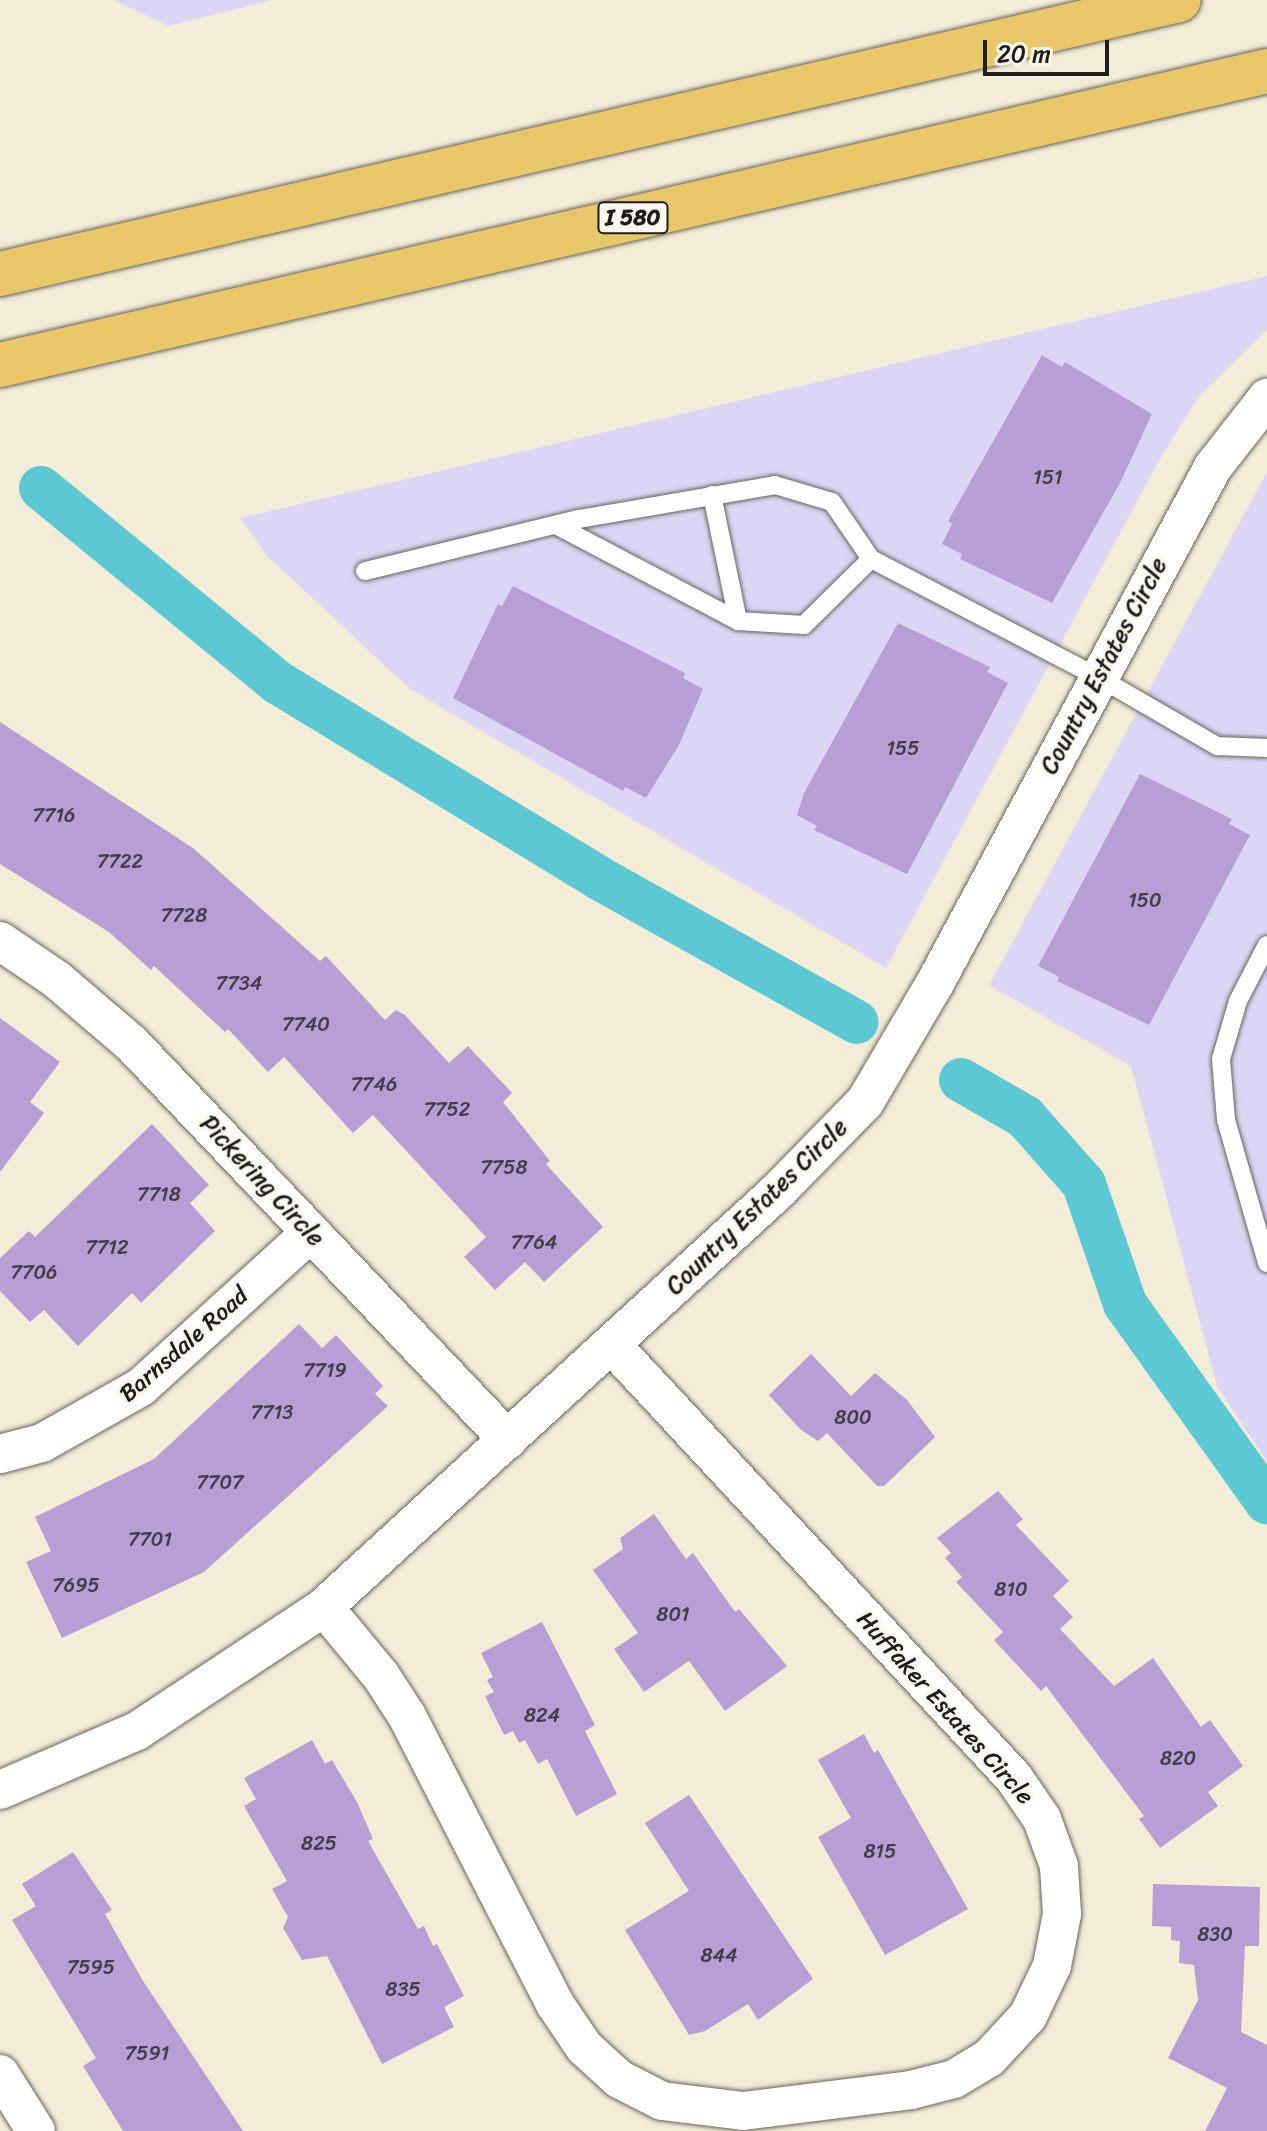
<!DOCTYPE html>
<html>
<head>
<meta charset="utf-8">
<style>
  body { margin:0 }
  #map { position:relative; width:1267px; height:2131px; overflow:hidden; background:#f3edd7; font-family:Sriracha,sans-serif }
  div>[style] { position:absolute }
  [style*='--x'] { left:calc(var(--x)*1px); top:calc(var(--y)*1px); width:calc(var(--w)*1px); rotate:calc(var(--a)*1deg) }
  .built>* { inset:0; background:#dcd6f6 }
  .canal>* { height:44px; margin:-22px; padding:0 22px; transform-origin:22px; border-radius:22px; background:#5cc8d4 }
  .building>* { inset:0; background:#b79fd5 }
  .roads { filter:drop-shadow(0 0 2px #67655d) drop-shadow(0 0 2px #67655d) }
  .lane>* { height:18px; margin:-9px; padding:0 9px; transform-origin:9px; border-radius:9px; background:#fff }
  .street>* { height:38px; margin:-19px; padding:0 19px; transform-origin:19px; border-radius:19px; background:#fff }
  .highway>* { height:44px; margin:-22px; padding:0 22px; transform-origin:22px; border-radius:22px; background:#e9c769 }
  span { translate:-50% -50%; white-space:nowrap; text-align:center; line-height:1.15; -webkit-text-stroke:6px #fbf7ec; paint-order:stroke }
  .number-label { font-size:20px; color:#433d4a }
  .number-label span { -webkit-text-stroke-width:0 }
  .shield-label span { padding:2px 6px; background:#fbf7ec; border:2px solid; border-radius:6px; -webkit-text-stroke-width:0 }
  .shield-label { font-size:22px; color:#1c1c1c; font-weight:700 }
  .street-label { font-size:24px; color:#1c1c1c }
  .scale { position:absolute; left:983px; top:40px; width:126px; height:36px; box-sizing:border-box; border:4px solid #1c1c1c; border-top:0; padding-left:10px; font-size:24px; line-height:28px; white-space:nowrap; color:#1c1c1c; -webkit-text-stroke:6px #fbf7ec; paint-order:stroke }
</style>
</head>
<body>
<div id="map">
  <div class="built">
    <i style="clip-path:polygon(114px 0,273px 0,168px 26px)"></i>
    <i style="clip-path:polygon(1267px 276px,1267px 330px,1197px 399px,1160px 459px,886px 968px,410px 689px,267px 556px,240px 518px)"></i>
    <i style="clip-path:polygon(1267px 472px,1267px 1462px,1217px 1386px,1131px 1066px,989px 985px)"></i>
  </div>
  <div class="canal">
    <i style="--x:41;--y:488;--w:306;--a:39.4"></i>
    <i style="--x:277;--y:682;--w:377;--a:31.3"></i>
    <i style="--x:599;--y:878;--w:295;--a:29.2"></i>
    <i style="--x:961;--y:1080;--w:74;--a:30"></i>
    <i style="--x:1025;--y:1117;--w:89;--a:48.6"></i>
    <i style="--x:1084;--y:1184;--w:127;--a:71.1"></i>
    <i style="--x:1125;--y:1304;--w:244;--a:54.4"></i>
  </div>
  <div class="building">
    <i style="clip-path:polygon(1042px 355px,1062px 367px,1065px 362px,1152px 414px,1120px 483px,1052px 603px,960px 559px,962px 554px,942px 544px,952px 524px,948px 521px)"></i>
    <i style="clip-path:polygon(513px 586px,685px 673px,683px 678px,703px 689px,679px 745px,646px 798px,625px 787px,623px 791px,453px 698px,498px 604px,502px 606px)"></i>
    <i style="clip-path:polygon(898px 623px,990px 667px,987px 672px,1008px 683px,907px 874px,814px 830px,817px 826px,797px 815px,804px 793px)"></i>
    <i style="clip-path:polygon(0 722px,193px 848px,320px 961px,326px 956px,385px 1020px,396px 1010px,405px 1015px,449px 1063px,468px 1046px,512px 1093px,503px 1102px,550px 1161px,546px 1164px,603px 1227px,544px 1282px,525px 1262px,495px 1290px,464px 1257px,486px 1237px,373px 1115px,353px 1133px,284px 1057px,268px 1072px,228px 1029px,225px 1032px,154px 966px,151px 970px,109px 932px,0 864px)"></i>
    <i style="clip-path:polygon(1140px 774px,1232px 819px,1229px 824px,1250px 835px,1149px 1025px,1057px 981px,1059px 977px,1038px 966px)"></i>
    <i style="clip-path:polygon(0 1018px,60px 1062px,30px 1102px,44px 1113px,0 1172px)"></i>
    <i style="clip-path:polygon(152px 1124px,209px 1185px,190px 1203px,215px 1231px,141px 1303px,132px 1293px,78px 1346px,44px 1310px,30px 1322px,0 1291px,0 1258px,29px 1231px,35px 1237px)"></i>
    <i style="clip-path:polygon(299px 1324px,322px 1348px,336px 1335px,383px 1386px,375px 1394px,388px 1406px,204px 1572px,62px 1638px,26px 1562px,51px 1551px,35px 1517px,154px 1459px)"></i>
    <i style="clip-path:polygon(811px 1354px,851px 1396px,875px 1373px,907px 1400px,935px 1437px,884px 1486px,877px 1486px,827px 1433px,818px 1441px,800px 1429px,769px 1395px)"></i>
    <i style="clip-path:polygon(998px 1491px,1023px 1519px,1016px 1525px,1069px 1581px,1053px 1596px,1073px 1617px,1060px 1629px,1114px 1686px,1153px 1658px,1201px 1727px,1210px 1720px,1243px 1766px,1208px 1792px,1218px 1806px,1160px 1848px,1139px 1819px,1144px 1816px,1046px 1686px,1041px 1691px,994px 1640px,1003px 1632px,956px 1582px,962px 1577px,945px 1558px,951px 1553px,937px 1538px)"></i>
    <i style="clip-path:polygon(654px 1514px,686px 1559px,693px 1553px,735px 1612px,739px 1609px,787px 1666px,725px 1711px,689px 1661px,644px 1692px,614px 1649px,638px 1633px,593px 1570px,623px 1549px,620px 1538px)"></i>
    <i style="clip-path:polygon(542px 1622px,595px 1725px,585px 1731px,617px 1794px,576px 1816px,547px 1759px,538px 1764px,525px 1740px,519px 1743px,513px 1731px,504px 1735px,485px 1696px,494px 1692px,487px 1680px,493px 1677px,481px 1653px)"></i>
    <i style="clip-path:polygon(864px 1734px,874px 1753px,878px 1750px,968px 1909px,885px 1955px,818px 1837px,851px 1818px,818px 1760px)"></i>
    <i style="clip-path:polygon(312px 1740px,325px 1764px,332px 1760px,357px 1802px,373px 1839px,368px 1841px,418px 1929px,424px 1926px,433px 1946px,437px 1944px,464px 1996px,444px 2007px,454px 2027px,382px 2064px,327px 1956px,302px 1960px,283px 1928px,288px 1917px,272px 1889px,287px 1881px,244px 1806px,256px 1799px,244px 1778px)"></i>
    <i style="clip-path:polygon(689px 1795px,813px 1979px,758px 2020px,748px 2004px,705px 2031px,689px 2035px,625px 1930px,689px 1891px,645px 1823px)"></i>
    <i style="clip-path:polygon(73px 1852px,112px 1910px,105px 1914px,143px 1981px,243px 2131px,123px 2131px,83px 2066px,96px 2058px,12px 1920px,36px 1906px,22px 1884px)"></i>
    <i style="clip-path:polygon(1153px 1884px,1260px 1887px,1259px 1946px,1245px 1946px,1241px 2032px,1267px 2045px,1267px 2131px,1205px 2131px,1227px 2088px,1168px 2058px,1198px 2000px,1194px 1965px,1179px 1963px,1180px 1941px,1171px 1940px,1171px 1927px,1152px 1926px)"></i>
  </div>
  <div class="roads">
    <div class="lane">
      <i style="--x:712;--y:495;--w:129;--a:78.3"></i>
      <i style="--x:556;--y:525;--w:206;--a:27.8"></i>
      <i style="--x:738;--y:621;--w:66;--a:3.5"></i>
      <i style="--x:804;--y:625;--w:94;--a:-44.6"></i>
      <i style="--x:365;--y:571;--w:220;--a:-13.7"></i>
      <i style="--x:579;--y:519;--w:199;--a:-9.8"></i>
      <i style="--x:775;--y:485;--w:59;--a:16.6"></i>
      <i style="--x:832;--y:502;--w:69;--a:55.6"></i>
      <i style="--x:871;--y:559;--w:256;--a:27.5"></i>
      <i style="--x:1098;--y:677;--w:138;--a:30.1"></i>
      <i style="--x:1217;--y:746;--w:50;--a:2.3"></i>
      <i style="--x:1267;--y:945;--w:63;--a:117.4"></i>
      <i style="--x:1238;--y:1001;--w:60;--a:106.3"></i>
      <i style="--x:1221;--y:1059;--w:61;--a:85.3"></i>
      <i style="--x:1226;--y:1120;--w:149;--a:74"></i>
    </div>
    <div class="street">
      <i style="--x:0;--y:941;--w:68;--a:34.2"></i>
      <i style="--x:56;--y:979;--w:100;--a:40.5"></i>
      <i style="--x:132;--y:1044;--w:546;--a:46.48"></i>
      <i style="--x:0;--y:1454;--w:43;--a:-14.7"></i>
      <i style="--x:42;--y:1443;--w:114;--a:-29.5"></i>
      <i style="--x:141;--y:1387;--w:229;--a:-42.3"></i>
      <i style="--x:324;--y:1607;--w:89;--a:50.4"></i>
      <i style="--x:381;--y:1676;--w:48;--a:57"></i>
      <i style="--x:407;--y:1716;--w:324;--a:62.8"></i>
      <i style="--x:555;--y:2004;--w:52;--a:56"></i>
      <i style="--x:584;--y:2047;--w:47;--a:42.4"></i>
      <i style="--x:619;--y:2079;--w:48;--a:27.1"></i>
      <i style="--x:662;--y:2101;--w:82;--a:7"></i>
      <i style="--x:743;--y:2111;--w:169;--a:-7.1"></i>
      <i style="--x:911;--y:2090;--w:44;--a:-14.3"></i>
      <i style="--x:954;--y:2079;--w:41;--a:-31"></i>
      <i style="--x:989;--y:2058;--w:57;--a:-47.1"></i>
      <i style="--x:1028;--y:2016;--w:55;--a:-64.4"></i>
      <i style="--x:1052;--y:1966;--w:53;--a:-79.1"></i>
      <i style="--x:1062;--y:1914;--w:48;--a:-93.6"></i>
      <i style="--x:1059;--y:1866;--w:50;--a:-109.9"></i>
      <i style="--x:1042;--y:1819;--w:50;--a:-124.3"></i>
      <i style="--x:1014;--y:1778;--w:592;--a:-132.88"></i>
      <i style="--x:0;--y:1790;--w:149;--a:-23.3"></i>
      <i style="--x:137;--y:1731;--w:224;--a:-33.5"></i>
      <i style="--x:324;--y:1607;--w:617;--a:-42.5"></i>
      <i style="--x:779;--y:1190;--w:123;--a:-45.7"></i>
      <i style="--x:865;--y:1102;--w:136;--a:-59.5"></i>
      <i style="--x:934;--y:985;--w:588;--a:-61.69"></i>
      <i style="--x:1213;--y:467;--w:88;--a:-52"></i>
      <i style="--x:0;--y:2074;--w:67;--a:57.7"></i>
    </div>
    <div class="highway">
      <i style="--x:0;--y:274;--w:1210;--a:-13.08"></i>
      <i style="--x:0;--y:365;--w:1301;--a:-13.06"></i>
    </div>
  </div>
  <div class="number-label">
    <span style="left:1048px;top:477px">151</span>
    <span style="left:903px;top:748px">155</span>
    <span style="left:54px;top:815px">7716</span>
    <span style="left:120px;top:861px">7722</span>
    <span style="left:1145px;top:900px">150</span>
    <span style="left:184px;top:915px">7728</span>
    <span style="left:239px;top:983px">7734</span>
    <span style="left:306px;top:1024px">7740</span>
    <span style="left:374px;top:1084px">7746</span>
    <span style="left:447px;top:1109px">7752</span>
    <span style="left:504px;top:1167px">7758</span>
    <span style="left:159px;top:1194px">7718</span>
    <span style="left:534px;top:1242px">7764</span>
    <span style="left:107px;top:1247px">7712</span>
    <span style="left:34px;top:1272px">7706</span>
    <span style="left:325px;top:1370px">7719</span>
    <span style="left:272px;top:1412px">7713</span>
    <span style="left:853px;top:1417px">800</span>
    <span style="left:220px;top:1482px">7707</span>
    <span style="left:150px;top:1539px">7701</span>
    <span style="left:76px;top:1585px">7695</span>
    <span style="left:1011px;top:1589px">810</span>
    <span style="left:673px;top:1614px">801</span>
    <span style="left:542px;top:1715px">824</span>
    <span style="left:1178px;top:1758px">820</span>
    <span style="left:319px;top:1843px">825</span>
    <span style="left:880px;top:1851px">815</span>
    <span style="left:1215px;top:1934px">830</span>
    <span style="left:719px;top:1955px">844</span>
    <span style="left:91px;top:1967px">7595</span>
    <span style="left:403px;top:1989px">835</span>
    <span style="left:147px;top:2053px">7591</span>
  </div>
  <div class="shield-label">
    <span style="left:633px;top:218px">I 580</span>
  </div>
  <div class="street-label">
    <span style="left:1104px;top:666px;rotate:-62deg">Country Estates Circle</span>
    <span style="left:262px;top:1181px;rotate:47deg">Pickering Circle</span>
    <span style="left:757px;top:1207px;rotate:-44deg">Country Estates Circle</span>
    <span style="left:184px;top:1345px;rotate:-41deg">Barnsdale Road</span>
    <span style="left:945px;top:1708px;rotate:48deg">Huffaker Estates Circle</span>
  </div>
  <div class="scale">20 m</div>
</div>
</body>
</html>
